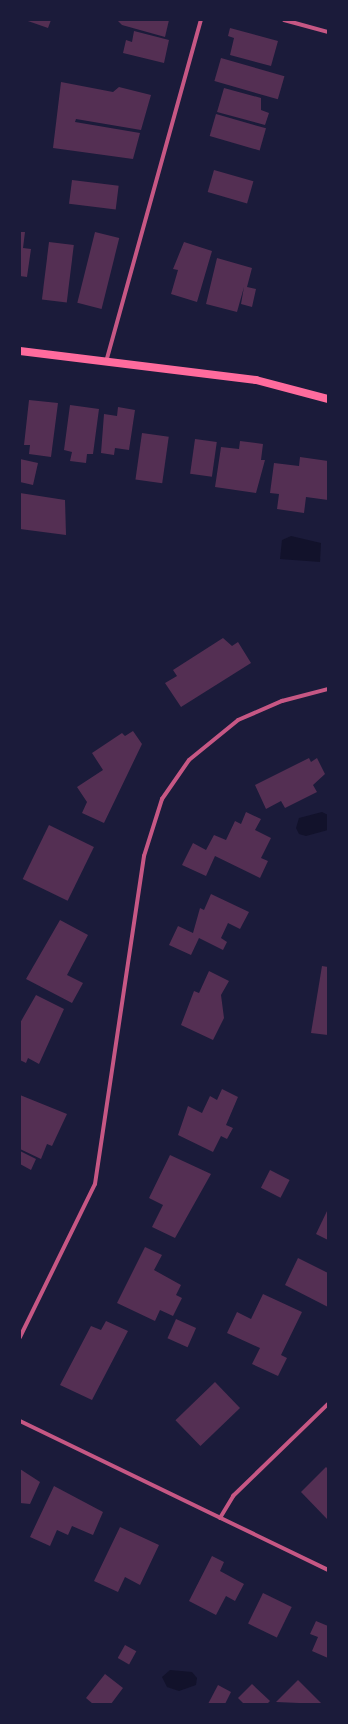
<!DOCTYPE html>
<html>
<head>
<meta charset="utf-8">
<style>
  body { margin:0 }
  #map { position:relative; width:348px; height:1724px; overflow:hidden; background:#1b1b3a; font-family:"PT Sans",sans-serif }
  div>[style] { position:absolute }
  [style*='--x'] { left:calc(var(--x)*1px); top:calc(var(--y)*1px); width:calc(var(--w)*1px); rotate:calc(var(--a)*1deg) }
  .water>* { inset:0; background:#12122b }
  .building>* { inset:0; background:#542f53; transform-origin:0 0 }
  .minor>* { height:4px; margin:-2px; padding:0 2px; transform-origin:2px; border-radius:2px; background:#c65784 }
  .secondary>* { height:8px; margin:-4px; padding:0 4px; transform-origin:4px; border-radius:4px; background:#ff6b9d }
  span { translate:-50% -50%; white-space:nowrap; text-align:center; line-height:1.15; -webkit-text-stroke:3px #1b1b3a; paint-order:stroke }
  .frame { position:absolute; inset:0; border:21px solid #1b1b3a; pointer-events:none }
</style>
</head>
<body>
<div id="map">
  <div class="water">
    <i style="clip-path:polygon(291px 536px,321px 543px,320px 562px,280px 559px,282px 540px)"></i>
    <i style="clip-path:polygon(322px 812px,328px 815px,328px 830px,306px 836px,299px 834px,296px 828px,299px 818px)"></i>
    <i style="clip-path:polygon(170px 1670px,192px 1672px,197px 1678px,196px 1685px,179px 1691px,167px 1687px,162px 1677px)"></i>
  </div>
  <div class="building">
    <i style="clip-path:polygon(25px 20px,51px 20px,48px 28px)"></i>
    <i style="clip-path:polygon(117px 20px,169px 20px,165px 37px,122px 25px)"></i>
    <i style="clip-path:polygon(230px 28px,278px 41px,271px 66px,230px 55px,234px 38px,228px 36px)"></i>
    <i style="clip-path:polygon(134px 31px,169px 40px,164px 63px,123px 53px,126px 40px,132px 42px)"></i>
    <i style="left:221px;top:58px;width:66px;height:24px;rotate:16deg"></i>
    <i style="clip-path:polygon(61px 82px,113px 92px,119px 87px,151px 95px,141px 130px,76px 119px,75px 122px,140px 133px,133px 159px,53px 148px)"></i>
    <i style="clip-path:polygon(224px 88px,261px 98px,261px 110px,269px 113px,265px 125px,217px 112px)"></i>
    <i style="left:216px;top:114px;width:52px;height:23px;rotate:16deg"></i>
    <i style="left:214px;top:170px;width:41px;height:23px;rotate:16deg"></i>
    <i style="left:72px;top:180px;width:47px;height:24px;rotate:7deg"></i>
    <i style="clip-path:polygon(20px 232px,25px 232px,23px 248px,31px 249px,27px 277px,20px 276px)"></i>
    <i style="left:95px;top:232px;width:25px;height:73px;rotate:14deg"></i>
    <i style="left:49px;top:242px;width:25px;height:58px;rotate:7deg"></i>
    <i style="clip-path:polygon(184px 242px,212px 251px,197px 302px,171px 294px,178px 270px,173px 269px)"></i>
    <i style="clip-path:polygon(217px 258px,252px 268px,247px 287px,256px 289px,252px 307px,241px 304px,244px 287px,237px 312px,206px 304px)"></i>
    <i style="clip-path:polygon(29px 400px,58px 403px,51px 457px,29px 454px,30px 445px,24px 445px)"></i>
    <i style="clip-path:polygon(70px 405px,99px 409px,93px 454px,87px 454px,86px 463px,70px 461px,72px 452px,64px 450px)"></i>
    <i style="clip-path:polygon(118px 407px,135px 410px,129px 450px,115px 448px,114px 455px,101px 453px,104px 414px,117px 416px)"></i>
    <i style="left:142px;top:433px;width:27px;height:47px;rotate:8deg"></i>
    <i style="left:195px;top:439px;width:22px;height:35px;rotate:8deg"></i>
    <i style="clip-path:polygon(240px 441px,263px 444px,261px 460px,265px 460px,256px 493px,215px 487px,221px 447px,239px 449px)"></i>
    <i style="clip-path:polygon(300px 457px,328px 461px,328px 500px,306px 497px,304px 513px,277px 509px,279px 494px,270px 493px,274px 463px,299px 466px)"></i>
    <i style="clip-path:polygon(20px 459px,38px 463px,33px 485px,20px 482px)"></i>
    <i style="clip-path:polygon(20px 493px,65px 500px,66px 535px,20px 529px)"></i>
    <i style="clip-path:polygon(223px 638px,232px 646px,238px 642px,251px 663px,181px 707px,165px 683px,177px 676px,173px 670px)"></i>
    <i style="clip-path:polygon(133px 731px,142px 744px,104px 823px,82px 813px,87px 802px,77px 787px,103px 770px,92px 753px,122px 733px,125px 736px)"></i>
    <i style="clip-path:polygon(309px 758px,311px 762px,317px 758px,325px 774px,313px 785px,317px 792px,285px 808px,281px 801px,266px 809px,255px 785px)"></i>
    <i style="clip-path:polygon(246px 812px,261px 819px,255px 830px,271px 838px,261px 858px,268px 861px,260px 878px,215px 856px,206px 876px,182px 865px,193px 843px,206px 850px,214px 835px,226px 840px,235px 821px,241px 824px)"></i>
    <i style="left:49px;top:825px;width:50px;height:60px;rotate:26deg"></i>
    <i style="clip-path:polygon(211px 894px,249px 912px,240px 929px,228px 923px,221px 938px,227px 942px,223px 950px,199px 938px,191px 955px,169px 945px,178px 926px,193px 933px,200px 908px,204px 910px)"></i>
    <i style="clip-path:polygon(60px 920px,88px 935px,67px 975px,83px 983px,72px 1003px,26px 979px)"></i>
    <i style="clip-path:polygon(322px 966px,328px 967px,328px 1035px,311px 1033px)"></i>
    <i style="clip-path:polygon(209px 971px,229px 981px,221px 995px,224px 1018px,213px 1040px,181px 1025px,194px 991px,199px 993px)"></i>
    <i style="clip-path:polygon(36px 995px,64px 1009px,39px 1064px,28px 1058px,26px 1063px,20px 1060px,20px 1023px)"></i>
    <i style="clip-path:polygon(222px 1089px,238px 1097px,226px 1125px,233px 1128px,227px 1139px,221px 1136px,213px 1152px,178px 1135px,188px 1106px,202px 1113px,210px 1096px,217px 1100px)"></i>
    <i style="clip-path:polygon(20px 1095px,67px 1114px,52px 1146px,47px 1144px,41px 1159px,20px 1149px)"></i>
    <i style="clip-path:polygon(20px 1151px,36px 1159px,31px 1170px,20px 1164px)"></i>
    <i style="clip-path:polygon(170px 1155px,211px 1174px,175px 1238px,152px 1227px,163px 1205px,149px 1198px)"></i>
    <i style="left:270px;top:1170px;width:22px;height:20px;rotate:27deg"></i>
    <i style="clip-path:polygon(328px 1209px,328px 1240px,316px 1234px)"></i>
    <i style="clip-path:polygon(145px 1247px,162px 1255px,154px 1270px,181px 1285px,176px 1295px,182px 1298px,173px 1316px,160px 1310px,155px 1321px,117px 1303px)"></i>
    <i style="clip-path:polygon(298px 1258px,328px 1273px,328px 1307px,285px 1285px)"></i>
    <i style="clip-path:polygon(263px 1294px,302px 1312px,281px 1355px,287px 1358px,278px 1376px,252px 1364px,260px 1348px,227px 1333px,237px 1312px,251px 1319px)"></i>
    <i style="left:176px;top:1319px;width:22px;height:21px;rotate:24deg"></i>
    <i style="clip-path:polygon(106px 1321px,128px 1331px,92px 1400px,60px 1385px,91px 1326px,101px 1330px)"></i>
    <i style="left:215px;top:1382px;width:36px;height:55px;rotate:46deg"></i>
    <i style="clip-path:polygon(326px 1467px,328px 1469px,328px 1520px,301px 1492px)"></i>
    <i style="clip-path:polygon(20px 1469px,40px 1482px,30px 1504px,20px 1503px)"></i>
    <i style="clip-path:polygon(54px 1486px,103px 1512px,93px 1535px,72px 1526px,68px 1535px,57px 1530px,50px 1546px,30px 1537px)"></i>
    <i style="clip-path:polygon(120px 1527px,159px 1545px,140px 1585px,125px 1577px,118px 1592px,94px 1581px)"></i>
    <i style="clip-path:polygon(212px 1556px,224px 1562px,220px 1571px,244px 1584px,235px 1601px,226px 1596px,216px 1615px,189px 1601px)"></i>
    <i style="left:263px;top:1593px;width:32px;height:34px;rotate:26deg"></i>
    <i style="clip-path:polygon(316px 1621px,328px 1626px,328px 1658px,312px 1651px,318px 1637px,310px 1634px)"></i>
    <i style="left:125px;top:1645px;width:13px;height:15px;rotate:29deg"></i>
    <i style="clip-path:polygon(105px 1674px,123px 1688px,111px 1704px,93px 1704px,86px 1698px)"></i>
    <i style="clip-path:polygon(298px 1680px,322px 1704px,276px 1702px)"></i>
    <i style="clip-path:polygon(252px 1684px,270px 1701px,267px 1704px,244px 1704px,238px 1698px)"></i>
    <i style="clip-path:polygon(218px 1685px,231px 1692px,225px 1704px,208px 1704px)"></i>
  </div>
  <div class="minor">
    <i style="--x:284;--y:20;--w:46;--a:15.3"></i>
    <i style="--x:106;--y:362;--w:355;--a:-74.5"></i>
    <i style="--x:20;--y:1337;--w:170;--a:-63.9"></i>
    <i style="--x:95;--y:1184;--w:332;--a:-81.5"></i>
    <i style="--x:144;--y:856;--w:60;--a:-72.5"></i>
    <i style="--x:162;--y:799;--w:47;--a:-55.3"></i>
    <i style="--x:189;--y:760;--w:63;--a:-39.2"></i>
    <i style="--x:238;--y:720;--w:48;--a:-23.4"></i>
    <i style="--x:282;--y:701;--w:48;--a:-14.6"></i>
    <i style="--x:20;--y:1421;--w:342;--a:25.8"></i>
    <i style="--x:220;--y:1518;--w:26;--a:-59"></i>
    <i style="--x:233;--y:1496;--w:132;--a:-44.1"></i>
  </div>
  <div class="secondary">
    <i style="--x:20;--y:351;--w:238;--a:7"></i>
    <i style="--x:256;--y:380;--w:74;--a:14.8"></i>
  </div>
  <div class="frame"></div>
</div>
</body>
</html>
